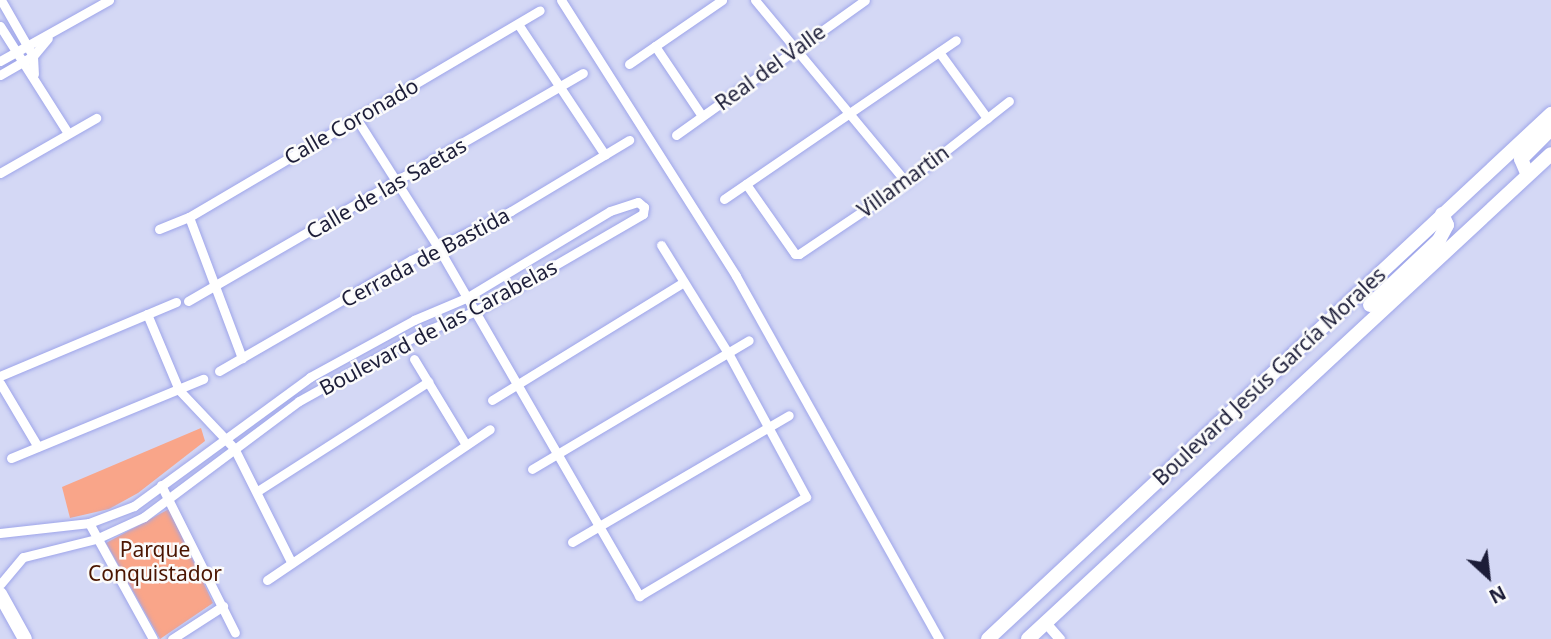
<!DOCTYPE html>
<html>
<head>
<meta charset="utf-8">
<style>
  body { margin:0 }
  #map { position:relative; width:1551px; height:639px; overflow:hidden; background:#d4d8f5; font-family:"Noto Sans",sans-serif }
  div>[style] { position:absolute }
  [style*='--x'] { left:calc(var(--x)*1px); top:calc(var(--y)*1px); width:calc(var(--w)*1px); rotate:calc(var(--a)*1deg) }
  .green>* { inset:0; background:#f9a589 }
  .roads { filter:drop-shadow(0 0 2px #9ea5ea) drop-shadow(0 0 2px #9ea5ea) }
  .minor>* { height:9px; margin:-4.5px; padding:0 4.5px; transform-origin:4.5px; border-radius:4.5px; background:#fff }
  .tertiary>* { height:10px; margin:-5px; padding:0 5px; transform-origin:5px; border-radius:5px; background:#fff }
  .primary>* { height:14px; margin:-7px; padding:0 7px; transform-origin:7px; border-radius:7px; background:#fff }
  span { translate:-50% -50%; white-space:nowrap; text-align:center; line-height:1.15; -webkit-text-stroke:5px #fbfbfb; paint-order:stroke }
  .street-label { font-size:21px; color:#1c1d38 }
  .park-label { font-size:21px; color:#4b1501 }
  .north { position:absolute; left:1453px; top:541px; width:70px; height:70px; -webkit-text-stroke:5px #fbfbfb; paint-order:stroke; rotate:153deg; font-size:19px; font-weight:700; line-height:28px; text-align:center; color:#1c1d38 }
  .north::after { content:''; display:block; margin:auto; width:24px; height:32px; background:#1c1d38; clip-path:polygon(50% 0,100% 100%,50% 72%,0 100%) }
</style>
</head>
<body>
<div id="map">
  <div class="green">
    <i style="clip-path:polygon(201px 428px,205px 441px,138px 493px,109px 509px,70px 518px,62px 487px)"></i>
    <i style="clip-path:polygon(169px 509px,213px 603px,160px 639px,106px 543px)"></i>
  </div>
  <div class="roads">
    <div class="minor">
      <i style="--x:1;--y:0;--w:64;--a:60.3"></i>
      <i style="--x:33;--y:56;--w:18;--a:87"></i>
      <i style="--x:561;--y:0;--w:327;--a:57.6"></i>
      <i style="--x:736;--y:276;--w:416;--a:60.8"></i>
      <i style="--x:755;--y:0;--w:236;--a:50.3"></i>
      <i style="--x:518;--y:24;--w:157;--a:56.4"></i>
      <i style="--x:0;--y:26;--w:127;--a:57.6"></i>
      <i style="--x:655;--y:46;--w:84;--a:56.1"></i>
      <i style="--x:939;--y:52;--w:82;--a:54"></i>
      <i style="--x:0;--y:61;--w:125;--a:-29.2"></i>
      <i style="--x:629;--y:64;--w:113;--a:-34.5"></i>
      <i style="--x:0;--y:75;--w:38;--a:-30"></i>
      <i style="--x:33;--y:56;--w:23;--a:-50"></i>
      <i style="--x:356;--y:118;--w:155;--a:57.6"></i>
      <i style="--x:439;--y:249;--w:401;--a:60"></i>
      <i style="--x:639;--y:596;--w:194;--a:-30.7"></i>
      <i style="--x:806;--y:497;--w:164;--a:-118.4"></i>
      <i style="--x:728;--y:353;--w:127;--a:-121.8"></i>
      <i style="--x:676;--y:135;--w:232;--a:-35.5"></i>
      <i style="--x:0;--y:173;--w:111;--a:-29.8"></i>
      <i style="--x:746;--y:184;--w:85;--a:55"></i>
      <i style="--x:795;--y:254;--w:4;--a:0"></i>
      <i style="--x:799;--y:254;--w:129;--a:-33.9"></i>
      <i style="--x:906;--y:182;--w:131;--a:-38.2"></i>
      <i style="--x:724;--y:199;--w:281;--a:-34.4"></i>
      <i style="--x:189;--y:217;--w:151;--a:69.4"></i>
      <i style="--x:159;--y:229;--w:32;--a:-22"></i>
      <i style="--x:189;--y:217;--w:407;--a:-30.5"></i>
      <i style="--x:188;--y:301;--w:456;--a:-30"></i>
      <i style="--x:147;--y:314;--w:82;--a:67.2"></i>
      <i style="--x:179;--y:390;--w:80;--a:46.5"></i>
      <i style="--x:234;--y:448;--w:127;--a:63.4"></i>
      <i style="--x:414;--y:359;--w:100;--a:58.8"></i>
      <i style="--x:219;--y:371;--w:222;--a:-30"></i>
      <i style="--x:411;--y:260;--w:111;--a:-26.1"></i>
      <i style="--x:511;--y:211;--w:138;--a:-31"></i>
      <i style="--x:0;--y:376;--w:191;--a:-22.8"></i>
      <i style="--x:0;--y:383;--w:74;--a:59.3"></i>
      <i style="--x:492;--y:400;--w:225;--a:-31.6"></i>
      <i style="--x:11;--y:458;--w:208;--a:-22.4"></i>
      <i style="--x:532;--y:469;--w:252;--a:-30.7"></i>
      <i style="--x:161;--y:485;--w:165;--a:63.4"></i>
      <i style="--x:259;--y:490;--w:201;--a:-32.6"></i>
      <i style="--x:89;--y:523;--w:132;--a:61.1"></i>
      <i style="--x:0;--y:533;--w:90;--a:-6.4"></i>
      <i style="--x:89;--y:523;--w:48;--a:-20.7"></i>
      <i style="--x:134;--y:506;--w:218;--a:-36.2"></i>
      <i style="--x:310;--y:377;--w:119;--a:-28.7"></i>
      <i style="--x:414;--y:320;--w:56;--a:-22.9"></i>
      <i style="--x:466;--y:298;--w:168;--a:-31.1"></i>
      <i style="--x:610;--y:211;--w:29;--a:-18"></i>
      <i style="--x:638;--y:202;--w:8;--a:40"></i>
      <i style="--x:644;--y:207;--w:7;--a:98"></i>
      <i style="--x:643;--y:214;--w:193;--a:149.9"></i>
      <i style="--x:476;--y:311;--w:57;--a:158.4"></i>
      <i style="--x:423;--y:332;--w:142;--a:150.9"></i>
      <i style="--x:299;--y:401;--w:194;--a:143.2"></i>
      <i style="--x:144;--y:517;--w:53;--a:155.4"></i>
      <i style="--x:96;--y:539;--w:75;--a:166.1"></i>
      <i style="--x:23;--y:557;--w:35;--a:130"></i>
      <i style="--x:572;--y:542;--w:251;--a:-30.3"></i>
      <i style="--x:267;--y:580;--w:269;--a:-34.1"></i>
      <i style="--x:172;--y:639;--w:61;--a:-32.9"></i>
    </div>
    <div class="tertiary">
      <i style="--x:1045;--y:622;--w:23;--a:49"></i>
    </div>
    <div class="primary">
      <i style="--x:1527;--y:173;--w:15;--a:-113"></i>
      <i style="--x:1521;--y:159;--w:42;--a:-45"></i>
      <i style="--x:1370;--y:305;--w:95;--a:-43.3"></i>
      <i style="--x:1439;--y:240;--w:17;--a:-62"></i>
      <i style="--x:1447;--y:225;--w:12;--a:-114"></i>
      <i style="--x:0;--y:594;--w:51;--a:60.9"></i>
      <i style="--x:988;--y:639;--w:770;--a:-43"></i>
      <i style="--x:1028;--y:639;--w:713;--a:-42.84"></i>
    </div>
  </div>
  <div class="street-label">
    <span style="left:770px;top:67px;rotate:-36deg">Real del Valle</span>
    <span style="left:351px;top:121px;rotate:-30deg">Calle Coronado</span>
    <span style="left:903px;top:181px;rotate:-36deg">Villamartin</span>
    <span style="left:386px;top:188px;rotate:-30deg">Calle de las Saetas</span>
    <span style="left:425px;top:257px;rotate:-28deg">Cerrada de Bastida</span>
    <span style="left:438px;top:327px;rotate:-28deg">Boulevard de las Carabelas</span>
    <span style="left:1269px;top:376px;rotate:-43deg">Boulevard Jesús García Morales</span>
  </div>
  <div class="park-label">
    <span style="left:155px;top:561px">Parque<br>Conquistador</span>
  </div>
  <div class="north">N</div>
</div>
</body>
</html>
